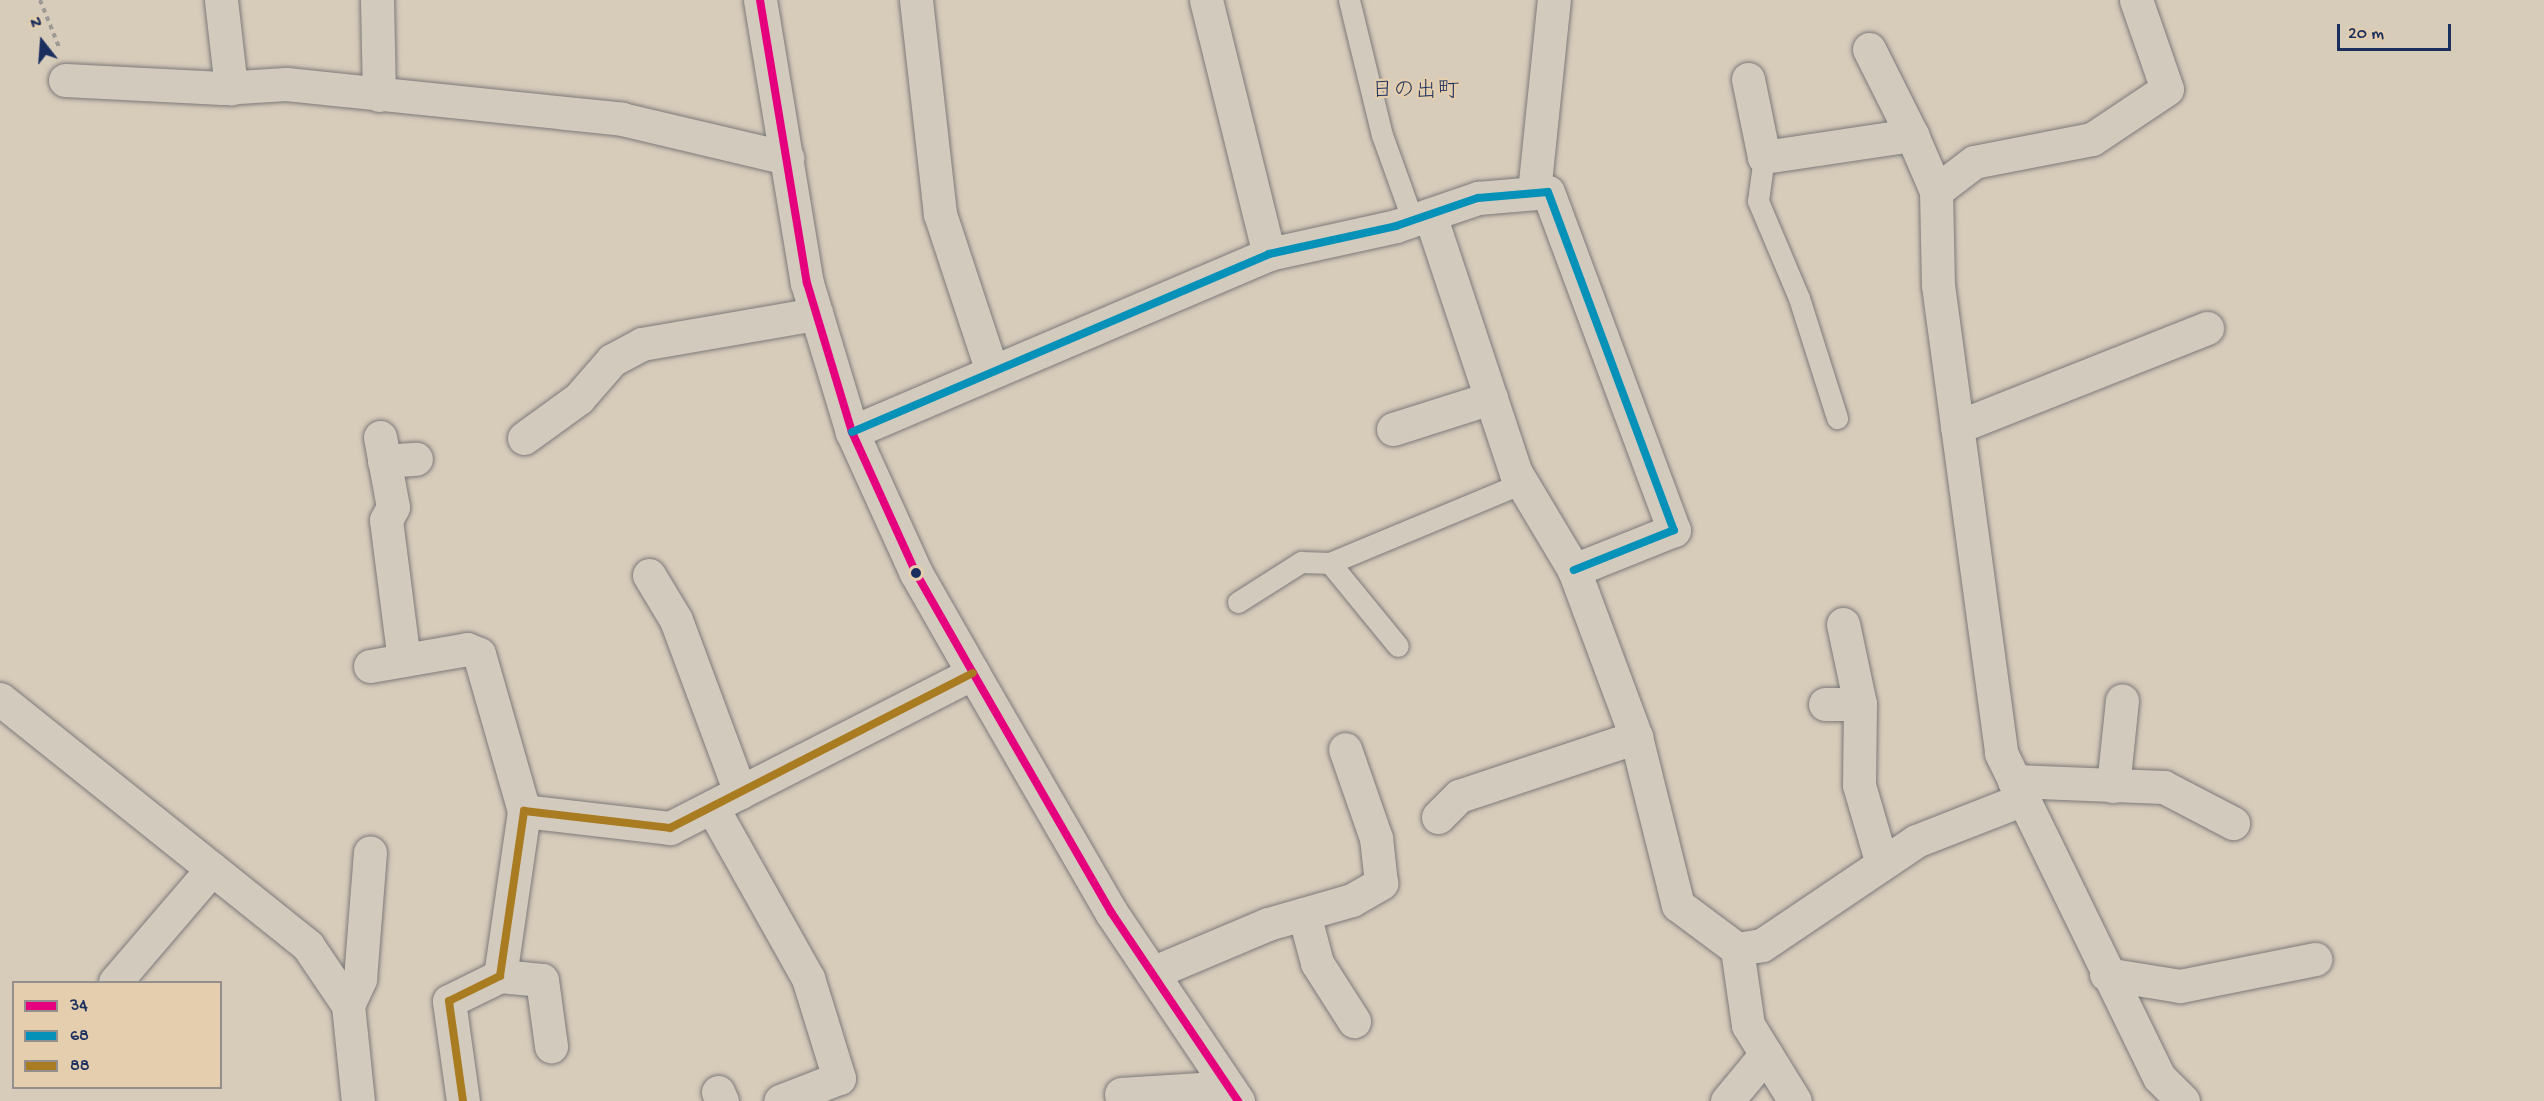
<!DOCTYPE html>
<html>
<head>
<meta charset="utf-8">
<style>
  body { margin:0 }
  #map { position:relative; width:2544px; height:1101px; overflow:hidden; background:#d7cbba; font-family:"Gochi Hand","Klee One",sans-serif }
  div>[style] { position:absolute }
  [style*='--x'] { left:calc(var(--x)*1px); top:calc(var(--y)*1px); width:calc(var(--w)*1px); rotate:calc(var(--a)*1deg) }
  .path>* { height:4px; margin-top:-2px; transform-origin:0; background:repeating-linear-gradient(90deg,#9c9995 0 4.5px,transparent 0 9px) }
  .roads { filter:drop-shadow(0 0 2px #7c7a7b) drop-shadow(0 0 2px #7c7a7b) }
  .lane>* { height:21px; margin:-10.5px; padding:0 10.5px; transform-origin:10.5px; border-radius:10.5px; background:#d3cabe }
  .street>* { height:33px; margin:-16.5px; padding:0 16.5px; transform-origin:16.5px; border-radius:16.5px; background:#d3cabe }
  .bus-1>* { height:8px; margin:-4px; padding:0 4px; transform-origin:4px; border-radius:4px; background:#e5007d }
  .bus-2>* { height:8px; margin:-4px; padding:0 4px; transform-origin:4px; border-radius:4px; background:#0591b8 }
  .bus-3>* { height:8px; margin:-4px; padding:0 4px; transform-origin:4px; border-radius:4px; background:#aa7c21 }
  .dots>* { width:16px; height:16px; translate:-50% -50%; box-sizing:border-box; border:3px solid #e4cead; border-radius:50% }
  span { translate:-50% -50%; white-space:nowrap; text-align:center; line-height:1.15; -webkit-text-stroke:4.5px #e4cead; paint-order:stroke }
  .quarter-label { font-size:22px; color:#1b2f5e }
  .legend { position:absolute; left:12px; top:981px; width:210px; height:108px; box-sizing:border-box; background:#e4cead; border:2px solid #948e8d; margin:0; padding:8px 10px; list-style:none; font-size:18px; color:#1b2f5e }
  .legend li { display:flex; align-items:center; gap:12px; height:30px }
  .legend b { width:30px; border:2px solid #948e8d }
  .north { position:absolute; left:12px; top:12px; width:60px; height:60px; -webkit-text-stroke:4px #e4cead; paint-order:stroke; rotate:343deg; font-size:16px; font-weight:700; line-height:24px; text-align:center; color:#1b2f5e }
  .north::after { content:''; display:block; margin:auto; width:21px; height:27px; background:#1b2f5e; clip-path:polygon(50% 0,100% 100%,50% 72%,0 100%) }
  .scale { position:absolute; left:2337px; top:24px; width:114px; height:27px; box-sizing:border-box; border:3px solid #1b2f5e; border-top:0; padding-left:8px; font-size:18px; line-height:21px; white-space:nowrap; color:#1b2f5e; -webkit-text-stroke:4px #e4cead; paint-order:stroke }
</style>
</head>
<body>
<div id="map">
  <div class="path">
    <i style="--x:40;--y:0;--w:51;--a:68"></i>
  </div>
  <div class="roads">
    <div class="lane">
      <i style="--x:1349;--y:0;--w:139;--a:76.3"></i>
      <i style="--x:1382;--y:135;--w:91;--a:70.2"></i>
      <i style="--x:1764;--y:157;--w:44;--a:97.8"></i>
      <i style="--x:1758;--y:201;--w:105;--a:67.1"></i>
      <i style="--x:1799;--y:298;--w:126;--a:72.4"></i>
      <i style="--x:1330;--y:563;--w:107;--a:50.7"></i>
      <i style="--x:1238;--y:602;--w:75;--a:-32.4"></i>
      <i style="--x:1301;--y:562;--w:29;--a:2"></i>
      <i style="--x:1330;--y:563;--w:208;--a:-22.6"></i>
    </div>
    <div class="street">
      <i style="--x:221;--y:0;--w:89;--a:83.5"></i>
      <i style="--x:377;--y:0;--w:95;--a:88.8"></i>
      <i style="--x:760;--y:0;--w:287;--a:80.6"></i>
      <i style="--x:807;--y:283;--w:156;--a:73.2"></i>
      <i style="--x:852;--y:432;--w:155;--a:65.6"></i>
      <i style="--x:916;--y:573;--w:115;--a:60.3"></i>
      <i style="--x:973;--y:673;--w:276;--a:60"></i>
      <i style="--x:1111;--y:912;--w:228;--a:56.1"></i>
      <i style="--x:916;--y:0;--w:215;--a:83.6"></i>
      <i style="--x:940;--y:214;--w:165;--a:71.7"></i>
      <i style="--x:1206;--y:0;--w:262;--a:76.1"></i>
      <i style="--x:2136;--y:0;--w:94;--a:70.8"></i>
      <i style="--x:2167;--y:89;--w:90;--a:146.3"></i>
      <i style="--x:2092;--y:139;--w:120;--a:169"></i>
      <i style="--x:1974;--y:162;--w:48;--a:142.7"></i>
      <i style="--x:1936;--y:191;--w:94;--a:88.8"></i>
      <i style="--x:1938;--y:285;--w:472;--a:82.3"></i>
      <i style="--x:2001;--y:753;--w:360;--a:64"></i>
      <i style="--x:2159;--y:1077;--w:34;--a:45"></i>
      <i style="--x:1869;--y:49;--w:96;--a:63.4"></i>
      <i style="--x:1748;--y:79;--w:80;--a:78.4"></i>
      <i style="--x:1764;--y:157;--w:150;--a:-8.5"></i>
      <i style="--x:1912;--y:135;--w:61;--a:66.8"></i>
      <i style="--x:65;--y:80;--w:157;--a:2.9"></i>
      <i style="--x:222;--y:88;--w:64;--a:-3.6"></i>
      <i style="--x:286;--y:84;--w:338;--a:5.9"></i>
      <i style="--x:622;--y:119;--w:170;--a:13.3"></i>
      <i style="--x:1534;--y:192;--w:193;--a:-84.1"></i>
      <i style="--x:1430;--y:215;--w:272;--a:71.6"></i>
      <i style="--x:1516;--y:473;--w:113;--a:59.1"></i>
      <i style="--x:1574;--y:570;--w:178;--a:69.6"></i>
      <i style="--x:1636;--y:737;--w:173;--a:76"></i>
      <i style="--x:1678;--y:905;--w:74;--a:36.7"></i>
      <i style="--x:1737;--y:949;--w:25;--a:-9"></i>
      <i style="--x:1762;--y:945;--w:186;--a:-34"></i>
      <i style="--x:1916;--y:841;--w:115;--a:-21.4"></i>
      <i style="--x:1957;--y:427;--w:269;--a:-21.6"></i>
      <i style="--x:1393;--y:429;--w:103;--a:-17.6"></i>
      <i style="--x:852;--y:432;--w:453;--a:-23.1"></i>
      <i style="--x:1269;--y:254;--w:130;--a:-12.4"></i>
      <i style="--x:1396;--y:226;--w:87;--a:-18.9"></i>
      <i style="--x:1478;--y:198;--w:70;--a:-4.9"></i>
      <i style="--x:1548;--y:192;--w:361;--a:69.6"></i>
      <i style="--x:1674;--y:530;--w:108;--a:158.2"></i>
      <i style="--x:380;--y:437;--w:71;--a:79.5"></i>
      <i style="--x:393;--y:507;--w:15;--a:118"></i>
      <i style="--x:386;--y:520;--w:141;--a:82.7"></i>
      <i style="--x:524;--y:438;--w:68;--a:-36"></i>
      <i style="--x:579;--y:398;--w:50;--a:-49"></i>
      <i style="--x:612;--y:360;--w:34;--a:-28"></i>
      <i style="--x:642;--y:344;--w:177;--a:-9.8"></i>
      <i style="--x:384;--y:461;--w:32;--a:-4"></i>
      <i style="--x:649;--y:575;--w:52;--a:59"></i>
      <i style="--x:676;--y:620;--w:184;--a:69.6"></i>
      <i style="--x:1843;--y:624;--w:82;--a:78"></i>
      <i style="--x:1860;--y:704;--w:81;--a:90.7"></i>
      <i style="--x:1859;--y:785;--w:82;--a:73.8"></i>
      <i style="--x:370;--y:666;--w:98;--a:-9.9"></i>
      <i style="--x:467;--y:649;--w:13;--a:23"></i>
      <i style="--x:479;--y:654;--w:163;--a:74"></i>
      <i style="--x:0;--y:699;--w:395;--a:38.7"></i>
      <i style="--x:308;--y:946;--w:71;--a:55.9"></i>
      <i style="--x:348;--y:1005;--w:97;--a:84.1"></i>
      <i style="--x:1825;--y:704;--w:35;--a:0"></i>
      <i style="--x:2014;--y:781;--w:150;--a:2.3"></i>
      <i style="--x:2164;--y:787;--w:78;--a:27.6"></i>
      <i style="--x:2113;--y:786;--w:86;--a:-84"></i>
      <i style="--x:712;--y:807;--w:196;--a:60.7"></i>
      <i style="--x:808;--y:978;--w:105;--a:72.8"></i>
      <i style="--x:839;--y:1078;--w:63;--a:158.7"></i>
      <i style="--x:1438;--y:817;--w:30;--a:-45"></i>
      <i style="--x:1459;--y:796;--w:187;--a:-18.4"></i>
      <i style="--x:1304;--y:914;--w:51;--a:75.1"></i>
      <i style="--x:1317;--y:963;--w:69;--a:57.5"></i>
      <i style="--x:1737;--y:949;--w:77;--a:81.8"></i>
      <i style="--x:1748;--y:1025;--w:89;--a:58.3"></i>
      <i style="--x:1152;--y:973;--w:126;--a:-22.9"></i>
      <i style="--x:1268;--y:924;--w:87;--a:-15.9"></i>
      <i style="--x:1352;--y:900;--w:34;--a:-30"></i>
      <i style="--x:1381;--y:883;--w:45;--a:-96.3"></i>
      <i style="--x:1376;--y:838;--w:94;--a:-109.2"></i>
      <i style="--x:2106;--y:974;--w:75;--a:9.2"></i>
      <i style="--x:2180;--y:986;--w:138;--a:-11.3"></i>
      <i style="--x:500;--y:976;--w:42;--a:5.4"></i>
      <i style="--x:542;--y:980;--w:67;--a:82.2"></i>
      <i style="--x:115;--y:982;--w:149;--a:-49.4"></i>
      <i style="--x:348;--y:1005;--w:29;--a:-65"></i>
      <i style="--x:360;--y:979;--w:127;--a:-85.5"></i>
      <i style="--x:718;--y:1092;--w:10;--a:66"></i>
      <i style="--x:1121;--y:1094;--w:107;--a:-3.7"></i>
      <i style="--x:463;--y:1101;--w:101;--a:-98"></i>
      <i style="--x:449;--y:1001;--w:57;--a:-26.1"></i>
      <i style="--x:500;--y:976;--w:167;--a:-81.7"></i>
      <i style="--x:524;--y:811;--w:147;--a:6.6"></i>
      <i style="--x:670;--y:828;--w:340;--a:-27.1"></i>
      <i style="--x:1727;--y:1101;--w:61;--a:-50.3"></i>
    </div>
  </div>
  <div class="bus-1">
    <i style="--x:760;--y:0;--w:287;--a:80.6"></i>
    <i style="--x:807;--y:283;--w:156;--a:73.2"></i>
    <i style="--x:852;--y:432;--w:155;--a:65.6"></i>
    <i style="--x:916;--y:573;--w:115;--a:60.3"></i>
    <i style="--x:973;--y:673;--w:276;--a:60"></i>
    <i style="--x:1111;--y:912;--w:228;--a:56.1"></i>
  </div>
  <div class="bus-2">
    <i style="--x:852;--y:432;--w:453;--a:-23.1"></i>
    <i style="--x:1269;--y:254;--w:130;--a:-12.4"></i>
    <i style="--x:1396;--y:226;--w:87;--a:-18.9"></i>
    <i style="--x:1478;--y:198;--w:70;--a:-4.9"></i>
    <i style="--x:1548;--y:192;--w:361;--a:69.6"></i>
    <i style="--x:1674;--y:530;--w:108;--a:158.2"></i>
  </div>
  <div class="bus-3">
    <i style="--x:463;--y:1101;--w:101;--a:-98"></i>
    <i style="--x:449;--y:1001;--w:57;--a:-26.1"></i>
    <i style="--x:500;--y:976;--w:167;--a:-81.7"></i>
    <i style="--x:524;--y:811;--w:147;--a:6.6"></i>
    <i style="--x:670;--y:828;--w:340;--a:-27.1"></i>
  </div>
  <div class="dots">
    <i style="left:916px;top:573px;background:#1b2f5e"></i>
  </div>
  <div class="quarter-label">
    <span style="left:1415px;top:93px">日の出町</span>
  </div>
  <ul class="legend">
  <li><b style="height:8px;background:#e5007d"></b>34</li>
  <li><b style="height:8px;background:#0591b8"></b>68</li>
  <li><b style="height:8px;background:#aa7c21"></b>88</li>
  </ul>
  <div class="north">N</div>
  <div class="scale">20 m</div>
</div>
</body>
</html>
